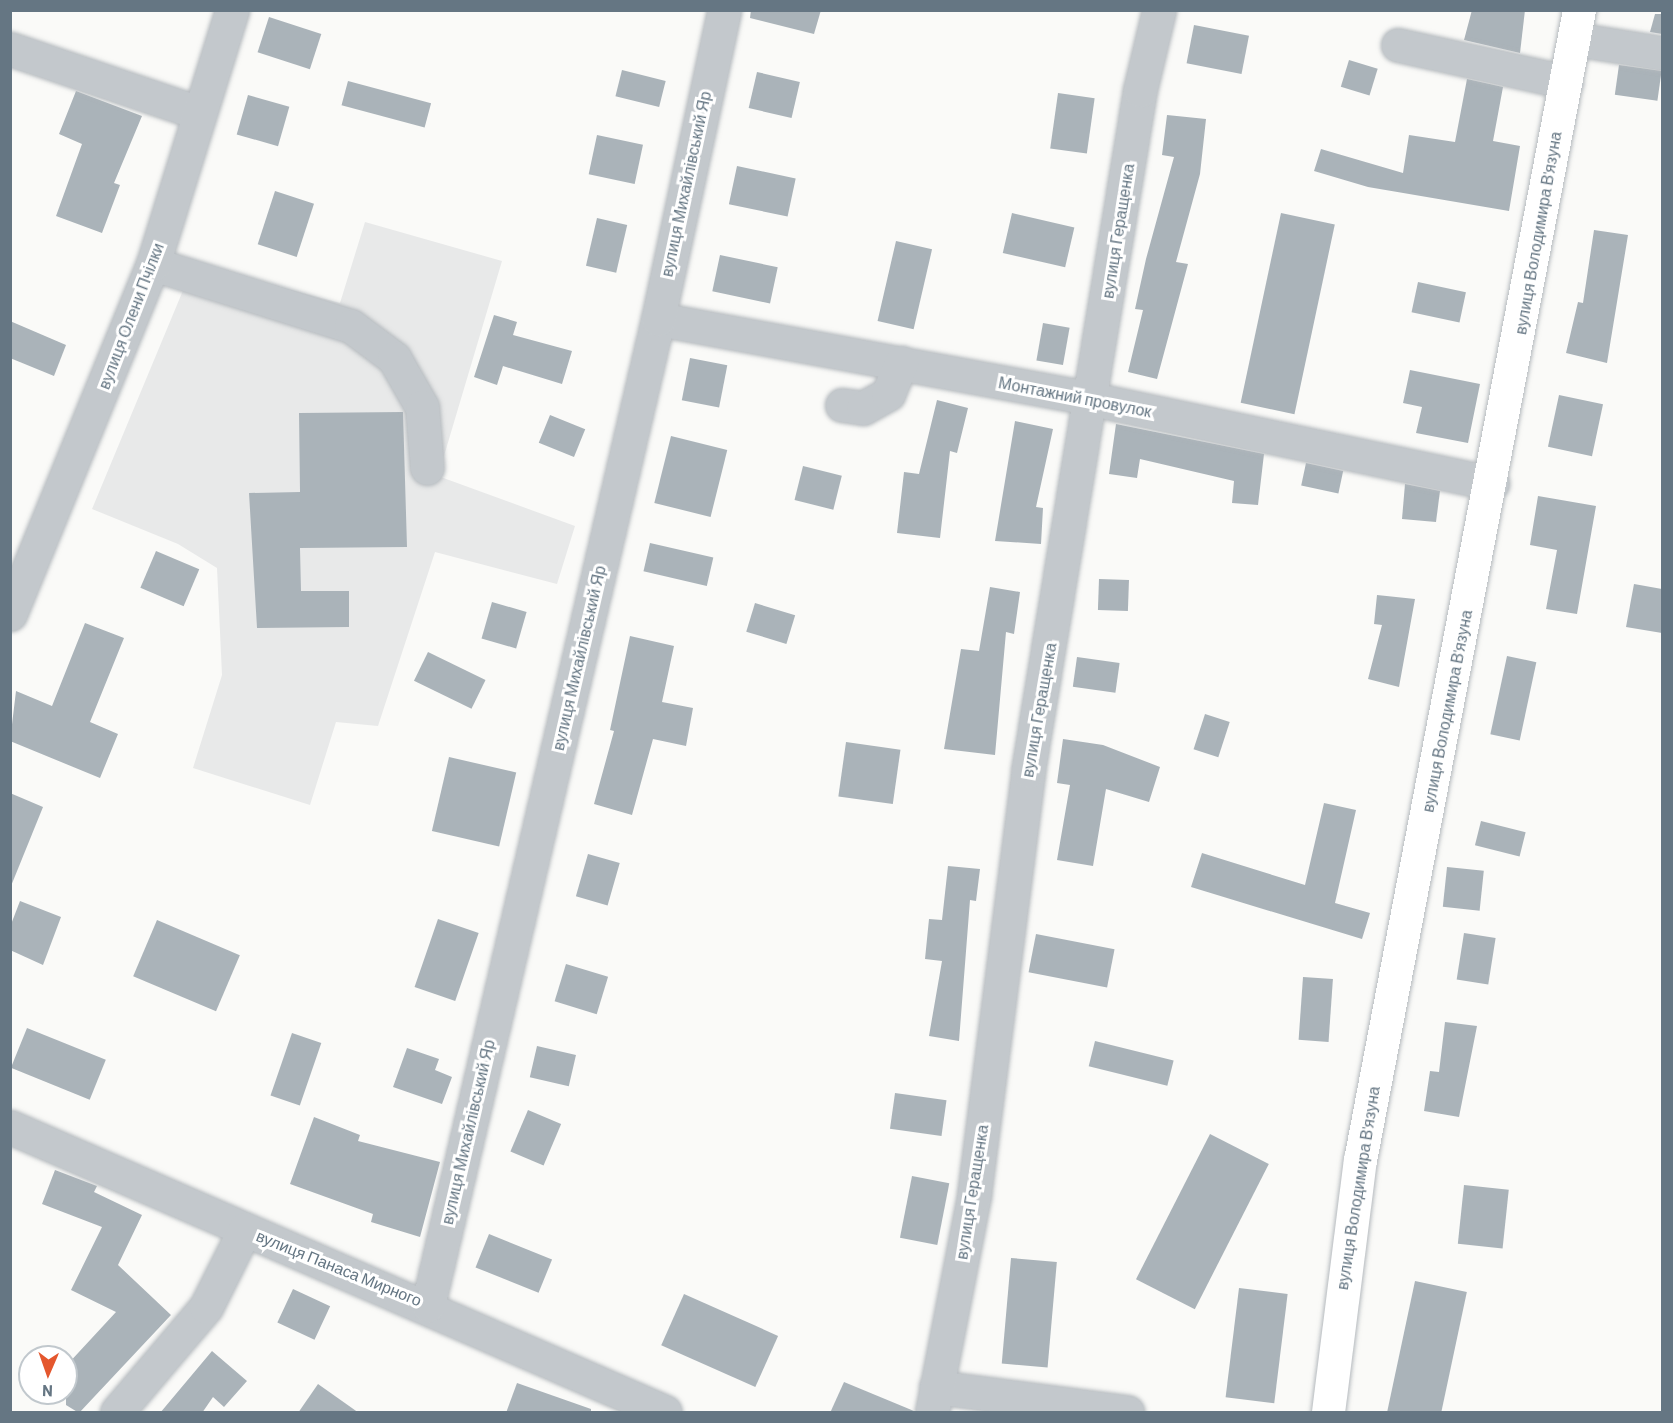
<!DOCTYPE html>
<html>
<head>
<meta charset="utf-8">
<style>
  body { margin:0 }
  #map { position:relative; width:1673px; height:1423px; overflow:hidden; background:#fafaf8; font-family:Barlow,sans-serif }
  div>[style] { position:absolute }
  [style*='--x'] { left:calc(var(--x)*1px); top:calc(var(--y)*1px); width:calc(var(--w)*1px); rotate:calc(var(--a)*1deg) }
  .built>* { inset:0; background:#e8e9e9 }
  .building>* { inset:0; background:#aab3b9; transform-origin:0 0 }
  .roads { filter:drop-shadow(0 0 2px #b5babe) drop-shadow(0 0 2px #b5babe) }
  .minor>* { height:33px; margin:-16.5px; padding:0 16.5px; transform-origin:16.5px; border-radius:16.5px; background:#c3c8cc }
  .major>* { height:33px; margin:-16.5px; padding:0 16.5px; transform-origin:16.5px; border-radius:16.5px; background:#fff }
  span { translate:-50% -50%; white-space:nowrap; text-align:center; line-height:1.15; -webkit-text-stroke:6px #fff; paint-order:stroke }
  .street-label { font-size:16px; color:#657683 }
  .frame { position:absolute; inset:0; border:12px solid #657683; pointer-events:none }
  .north { position:absolute; left:18px; top:1345px; width:60px; height:60px; box-sizing:border-box; background:#fff; border:2px solid #c1c8cd; border-radius:50%; rotate:182deg; font-size:16px; font-weight:700; line-height:24px; text-align:center; color:#657683 }
  .north::after { content:''; display:block; margin:auto; width:21px; height:27px; background:#e4572e; clip-path:polygon(50% 0,100% 100%,50% 72%,0 100%) }
</style>
</head>
<body>
<div id="map">
  <div class="built">
    <i style="clip-path:polygon(365px 222px,502px 261px,438px 476px,575px 526px,557px 584px,435px 552px,378px 726px,336px 722px,310px 805px,193px 768px,222px 675px,217px 568px,178px 544px,92px 509px,194px 264px,340px 303px)"></i>
  </div>
  <div class="building">
    <i style="clip-path:polygon(751px 10px,821px 10px,814px 34px,750px 18px)"></i>
    <i style="clip-path:polygon(1472px 10px,1525px 10px,1520px 53px,1464px 40px)"></i>
    <i style="clip-path:polygon(1655px 14px,1662px 14px,1662px 34px,1650px 32px)"></i>
    <i style="left:269px;top:17px;width:55px;height:37px;rotate:18deg"></i>
    <i style="left:1194px;top:25px;width:56px;height:39px;rotate:11deg"></i>
    <i style="left:1349px;top:60px;width:30px;height:28px;rotate:17deg"></i>
    <i style="left:1619px;top:65px;width:43px;height:30px;rotate:8deg"></i>
    <i style="left:622px;top:70px;width:45px;height:27px;rotate:14deg"></i>
    <i style="left:757px;top:72px;width:44px;height:37px;rotate:13deg"></i>
    <i style="clip-path:polygon(1467px 79px,1503px 87px,1493px 141px,1520px 146px,1509px 211px,1368px 187px,1314px 171px,1321px 149px,1403px 173px,1409px 135px,1455px 142px)"></i>
    <i style="left:348px;top:81px;width:86px;height:25px;rotate:15deg"></i>
    <i style="clip-path:polygon(76px 91px,142px 116px,114px 183px,120px 185px,102px 233px,56px 216px,82px 144px,59px 134px)"></i>
    <i style="left:1058px;top:93px;width:37px;height:56px;rotate:8deg"></i>
    <i style="left:248px;top:95px;width:43px;height:41px;rotate:16deg"></i>
    <i style="clip-path:polygon(1167px 115px,1206px 119px,1200px 174px,1176px 262px,1188px 264px,1157px 379px,1128px 372px,1143px 310px,1135px 309px,1146px 259px,1174px 157px,1162px 155px)"></i>
    <i style="left:597px;top:135px;width:47px;height:40px;rotate:12deg"></i>
    <i style="left:737px;top:166px;width:60px;height:39px;rotate:12deg"></i>
    <i style="left:275px;top:191px;width:41px;height:56px;rotate:18deg"></i>
    <i style="left:1012px;top:213px;width:64px;height:41px;rotate:13deg"></i>
    <i style="left:1281px;top:213px;width:55px;height:194px;rotate:12deg"></i>
    <i style="left:597px;top:218px;width:31px;height:49px;rotate:13deg"></i>
    <i style="clip-path:polygon(1594px 230px,1628px 235px,1607px 363px,1566px 353px,1578px 302px,1583px 303px)"></i>
    <i style="left:896px;top:241px;width:37px;height:82px;rotate:13deg"></i>
    <i style="left:720px;top:255px;width:59px;height:37px;rotate:12deg"></i>
    <i style="left:1418px;top:282px;width:49px;height:31px;rotate:12deg"></i>
    <i style="clip-path:polygon(494px 315px,517px 322px,513px 335px,572px 351px,562px 384px,503px 366px,497px 385px,474px 377px)"></i>
    <i style="clip-path:polygon(10px 321px,66px 345px,54px 376px,10px 358px)"></i>
    <i style="left:1043px;top:323px;width:27px;height:38px;rotate:10deg"></i>
    <i style="left:690px;top:358px;width:38px;height:43px;rotate:11deg"></i>
    <i style="clip-path:polygon(1410px 370px,1480px 384px,1468px 443px,1416px 433px,1422px 407px,1403px 403px)"></i>
    <i style="left:1559px;top:395px;width:45px;height:53px;rotate:12deg"></i>
    <i style="clip-path:polygon(937px 400px,968px 408px,957px 453px,950px 451px,940px 538px,897px 533px,904px 472px,919px 474px)"></i>
    <i style="clip-path:polygon(403px 412px,407px 547px,300px 548px,301px 591px,349px 591px,349px 627px,257px 628px,249px 493px,300px 492px,299px 413px)"></i>
    <i style="left:550px;top:415px;width:38px;height:30px;rotate:22deg"></i>
    <i style="clip-path:polygon(1015px 421px,1053px 429px,1036px 507px,1043px 508px,1041px 544px,995px 541px)"></i>
    <i style="clip-path:polygon(1116px 424px,1264px 454px,1258px 505px,1232px 503px,1234px 481px,1140px 459px,1137px 478px,1109px 474px)"></i>
    <i style="left:671px;top:436px;width:58px;height:69px;rotate:14deg"></i>
    <i style="left:1306px;top:463px;width:38px;height:23px;rotate:12deg"></i>
    <i style="left:803px;top:466px;width:40px;height:35px;rotate:14deg"></i>
    <i style="clip-path:polygon(1405px 484px,1440px 491px,1436px 522px,1402px 519px)"></i>
    <i style="clip-path:polygon(1538px 496px,1596px 506px,1577px 614px,1546px 609px,1557px 550px,1530px 545px)"></i>
    <i style="left:650px;top:543px;width:65px;height:29px;rotate:13deg"></i>
    <i style="left:156px;top:551px;width:47px;height:40px;rotate:23deg"></i>
    <i style="left:1099px;top:579px;width:30px;height:31px;rotate:2deg"></i>
    <i style="clip-path:polygon(1634px 584px,1662px 589px,1662px 633px,1626px 627px)"></i>
    <i style="clip-path:polygon(990px 587px,1020px 592px,1014px 634px,1006px 632px,995px 755px,944px 749px,961px 649px,979px 651px)"></i>
    <i style="clip-path:polygon(1377px 595px,1415px 599px,1399px 687px,1368px 679px,1382px 625px,1374px 624px)"></i>
    <i style="left:492px;top:602px;width:36px;height:38px;rotate:16deg"></i>
    <i style="left:755px;top:603px;width:42px;height:30px;rotate:17deg"></i>
    <i style="clip-path:polygon(85px 623px,124px 638px,90px 722px,118px 734px,100px 778px,10px 741px,16px 691px,52px 706px)"></i>
    <i style="clip-path:polygon(630px 636px,674px 646px,662px 702px,693px 708px,686px 746px,653px 739px,632px 815px,594px 804px,614px 731px,610px 730px)"></i>
    <i style="left:428px;top:652px;width:64px;height:32px;rotate:26deg"></i>
    <i style="left:1507px;top:656px;width:30px;height:80px;rotate:12deg"></i>
    <i style="left:1077px;top:657px;width:43px;height:30px;rotate:8deg"></i>
    <i style="left:1205px;top:714px;width:26px;height:37px;rotate:18deg"></i>
    <i style="clip-path:polygon(1063px 739px,1103px 745px,1160px 767px,1149px 802px,1106px 789px,1093px 866px,1057px 860px,1070px 785px,1057px 783px)"></i>
    <i style="left:846px;top:742px;width:55px;height:55px;rotate:8deg"></i>
    <i style="left:449px;top:757px;width:69px;height:76px;rotate:13deg"></i>
    <i style="clip-path:polygon(10px 793px,43px 807px,11px 886px,10px 886px)"></i>
    <i style="clip-path:polygon(1324px 803px,1356px 810px,1335px 903px,1370px 913px,1362px 939px,1191px 887px,1202px 853px,1305px 885px)"></i>
    <i style="left:1481px;top:821px;width:46px;height:25px;rotate:14deg"></i>
    <i style="left:588px;top:854px;width:33px;height:44px;rotate:16deg"></i>
    <i style="clip-path:polygon(948px 866px,980px 869px,976px 901px,970px 900px,959px 1041px,929px 1036px,942px 961px,925px 959px,929px 919px,942px 920px)"></i>
    <i style="left:1447px;top:867px;width:37px;height:40px;rotate:6deg"></i>
    <i style="clip-path:polygon(20px 901px,61px 917px,43px 965px,10px 950px,10px 927px)"></i>
    <i style="left:438px;top:919px;width:43px;height:72px;rotate:19deg"></i>
    <i style="left:157px;top:920px;width:90px;height:61px;rotate:23deg"></i>
    <i style="left:1464px;top:933px;width:32px;height:47px;rotate:9deg"></i>
    <i style="left:1036px;top:934px;width:80px;height:39px;rotate:11deg"></i>
    <i style="left:566px;top:964px;width:44px;height:39px;rotate:17deg"></i>
    <i style="left:1303px;top:977px;width:30px;height:63px;rotate:4deg"></i>
    <i style="clip-path:polygon(1445px 1022px,1477px 1026px,1459px 1117px,1424px 1111px,1430px 1071px,1439px 1072px)"></i>
    <i style="left:27px;top:1028px;width:85px;height:43px;rotate:22deg"></i>
    <i style="left:292px;top:1033px;width:31px;height:66px;rotate:19deg"></i>
    <i style="left:1095px;top:1041px;width:81px;height:26px;rotate:14deg"></i>
    <i style="left:537px;top:1046px;width:40px;height:32px;rotate:13deg"></i>
    <i style="clip-path:polygon(407px 1048px,439px 1059px,435px 1070px,452px 1077px,442px 1104px,393px 1087px)"></i>
    <i style="left:895px;top:1093px;width:52px;height:36px;rotate:8deg"></i>
    <i style="left:528px;top:1110px;width:36px;height:45px;rotate:23deg"></i>
    <i style="clip-path:polygon(314px 1117px,360px 1135px,358px 1141px,440px 1162px,420px 1237px,371px 1222px,373px 1214px,290px 1184px)"></i>
    <i style="left:1210px;top:1134px;width:66px;height:163px;rotate:27deg"></i>
    <i style="clip-path:polygon(55px 1170px,97px 1186px,94px 1192px,142px 1215px,118px 1265px,171px 1315px,79px 1413px,66px 1405px,66px 1366px,116px 1312px,71px 1290px,102px 1227px,42px 1204px)"></i>
    <i style="left:912px;top:1176px;width:38px;height:63px;rotate:11deg"></i>
    <i style="left:1464px;top:1185px;width:45px;height:59px;rotate:6deg"></i>
    <i style="left:489px;top:1234px;width:68px;height:36px;rotate:22deg"></i>
    <i style="left:1011px;top:1258px;width:46px;height:106px;rotate:5deg"></i>
    <i style="left:1415px;top:1281px;width:53px;height:135px;rotate:12deg"></i>
    <i style="left:1239px;top:1288px;width:49px;height:110px;rotate:7deg"></i>
    <i style="left:293px;top:1289px;width:41px;height:37px;rotate:25deg"></i>
    <i style="left:684px;top:1294px;width:103px;height:56px;rotate:24deg"></i>
    <i style="clip-path:polygon(212px 1351px,247px 1381px,224px 1407px,213px 1397px,202px 1413px,160px 1413px)"></i>
    <i style="clip-path:polygon(844px 1382px,914px 1411px,914px 1413px,830px 1413px)"></i>
    <i style="clip-path:polygon(517px 1383px,591px 1409px,591px 1413px,506px 1413px)"></i>
    <i style="clip-path:polygon(318px 1384px,359px 1413px,298px 1413px)"></i>
  </div>
  <div class="roads">
    <div class="minor">
      <i style="--x:1574;--y:39;--w:89;--a:9"></i>
      <i style="--x:1398;--y:45;--w:172;--a:12.4"></i>
      <i style="--x:10;--y:49;--w:200;--a:18.7"></i>
      <i style="--x:153;--y:264;--w:207;--a:17.4"></i>
      <i style="--x:351;--y:326;--w:54;--a:36.7"></i>
      <i style="--x:394;--y:358;--w:56;--a:60.3"></i>
      <i style="--x:422;--y:407;--w:61;--a:85.3"></i>
      <i style="--x:658;--y:319;--w:441;--a:10.4"></i>
      <i style="--x:1092;--y:399;--w:409;--a:11.9"></i>
      <i style="--x:842;--y:405;--w:21;--a:8"></i>
      <i style="--x:863;--y:408;--w:29;--a:-29"></i>
      <i style="--x:888;--y:394;--w:34;--a:-67"></i>
      <i style="--x:10;--y:614;--w:378;--a:-67.8"></i>
      <i style="--x:153;--y:264;--w:266;--a:-72.7"></i>
      <i style="--x:10;--y:1127;--w:714;--a:23.51"></i>
      <i style="--x:428;--y:1305;--w:1012;--a:-76.87"></i>
      <i style="--x:658;--y:319;--w:316;--a:-77.9"></i>
      <i style="--x:936;--y:1387;--w:193;--a:7.5"></i>
      <i style="--x:117;--y:1412;--w:138;--a:-49.7"></i>
      <i style="--x:206;--y:1307;--w:87;--a:-63.4"></i>
      <i style="--x:932;--y:1412;--w:221;--a:-79"></i>
      <i style="--x:974;--y:1195;--w:427;--a:-82.7"></i>
      <i style="--x:1028;--y:771;--w:690;--a:-80.66"></i>
      <i style="--x:1140;--y:90;--w:82;--a:-76.6"></i>
    </div>
    <div class="major">
      <i style="--x:1328;--y:1412;--w:254;--a:-82.8"></i>
      <i style="--x:1360;--y:1160;--w:1171;--a:-79.22"></i>
    </div>
  </div>
  <div class="street-label">
    <span style="left:686px;top:184px;rotate:-78deg">вулиця Михайлівський Яр</span>
    <span style="left:1118px;top:231px;rotate:-81deg">вулиця Геращенка</span>
    <span style="left:1538px;top:233px;rotate:-80deg">вулиця Володимира В'язуна</span>
    <span style="left:131px;top:316px;rotate:-69deg">вулиця Олени Пчілки</span>
    <span style="left:1075px;top:397px;rotate:11deg">Монтажний провулок</span>
    <span style="left:579px;top:658px;rotate:-77deg">вулиця Михайлівський Яр</span>
    <span style="left:1039px;top:710px;rotate:-80deg">вулиця Геращенка</span>
    <span style="left:1447px;top:711px;rotate:-79deg">вулиця Володимира В'язуна</span>
    <span style="left:468px;top:1132px;rotate:-77deg">вулиця Михайлівський Яр</span>
    <span style="left:1358px;top:1188px;rotate:-81deg">вулиця Володимира В'язуна</span>
    <span style="left:972px;top:1192px;rotate:-81deg">вулиця Геращенка</span>
    <span style="left:339px;top:1268px;rotate:22deg">вулиця Панаса Мирного</span>
  </div>
  <div class="frame"></div>
  <div class="north">N</div>
</div>
</body>
</html>
